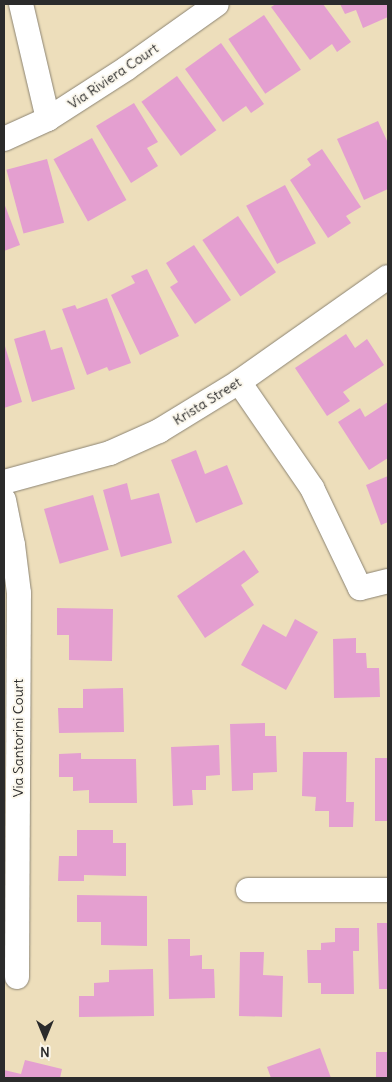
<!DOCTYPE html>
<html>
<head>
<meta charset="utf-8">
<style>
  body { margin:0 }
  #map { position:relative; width:392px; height:1082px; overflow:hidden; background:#eddebb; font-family:Delius,sans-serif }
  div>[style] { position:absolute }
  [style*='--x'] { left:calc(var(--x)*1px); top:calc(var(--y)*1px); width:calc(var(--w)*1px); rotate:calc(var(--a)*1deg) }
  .building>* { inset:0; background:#e49fd0; transform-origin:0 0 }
  .roads { filter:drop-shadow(0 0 1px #8c8473) drop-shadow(0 0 1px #8c8473) }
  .minor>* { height:24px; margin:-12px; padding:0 12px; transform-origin:12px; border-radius:12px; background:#fff }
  span { translate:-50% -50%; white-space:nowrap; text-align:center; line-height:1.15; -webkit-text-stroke:4px #fbf7ec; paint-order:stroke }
  .street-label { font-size:14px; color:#2b2b2b }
  .frame { position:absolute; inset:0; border:5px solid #2b2b2b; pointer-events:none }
  .north { position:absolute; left:20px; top:1012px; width:50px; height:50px; -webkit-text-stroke:4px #fbf7ec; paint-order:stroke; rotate:180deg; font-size:14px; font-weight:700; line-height:20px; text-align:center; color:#2b2b2b }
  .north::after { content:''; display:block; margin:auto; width:18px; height:22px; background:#2b2b2b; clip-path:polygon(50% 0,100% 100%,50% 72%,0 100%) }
</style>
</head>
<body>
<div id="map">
  <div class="building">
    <i style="clip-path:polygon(276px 4px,323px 4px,351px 42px,337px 52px,332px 44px,310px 60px,271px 7px)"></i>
    <i style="clip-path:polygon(340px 4px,388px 4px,388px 17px,363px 28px,356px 10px,345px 14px)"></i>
    <i style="left:264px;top:15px;width:66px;height:43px;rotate:56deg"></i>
    <i style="clip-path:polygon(221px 43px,264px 104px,251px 113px,246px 106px,223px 122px,185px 69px)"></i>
    <i style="left:177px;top:76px;width:67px;height:44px;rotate:54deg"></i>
    <i style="clip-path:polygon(134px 103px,158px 142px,147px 148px,158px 166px,131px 183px,96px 126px)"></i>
    <i style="clip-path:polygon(378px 121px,388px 143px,388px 189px,364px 200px,337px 139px)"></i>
    <i style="left:92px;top:138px;width:71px;height:44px;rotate:61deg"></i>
    <i style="clip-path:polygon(322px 149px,361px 207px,346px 216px,351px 223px,328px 238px,290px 180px,311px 165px,307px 159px)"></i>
    <i style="left:47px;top:159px;width:66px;height:42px;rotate:75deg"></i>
    <i style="left:285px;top:185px;width:66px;height:44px;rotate:62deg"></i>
    <i style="clip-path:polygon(4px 203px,20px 245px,4px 251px)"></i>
    <i style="left:238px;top:216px;width:68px;height:43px;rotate:56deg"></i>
    <i style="clip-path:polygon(194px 245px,231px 300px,195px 324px,170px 287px,178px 282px,166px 263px)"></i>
    <i style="clip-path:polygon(147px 269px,179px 336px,140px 355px,111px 295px,135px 283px,131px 276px)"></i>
    <i style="clip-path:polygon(107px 298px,131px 363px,109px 371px,107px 367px,87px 375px,62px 309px,75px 305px,77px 309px)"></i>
    <i style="clip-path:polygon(45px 330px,51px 350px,62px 347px,75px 389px,32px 402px,14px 339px)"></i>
    <i style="clip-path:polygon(346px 334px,355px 348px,367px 339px,384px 365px,343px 392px,350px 401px,327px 416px,295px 368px)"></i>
    <i style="clip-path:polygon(4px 343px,22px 402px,4px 408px)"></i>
    <i style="clip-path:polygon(388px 402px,388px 458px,369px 470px,338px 422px,360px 408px,365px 417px)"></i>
    <i style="clip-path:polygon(196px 450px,205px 474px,227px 465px,243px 504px,196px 523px,171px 460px)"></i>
    <i style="clip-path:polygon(388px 476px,388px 522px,381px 525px,366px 485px)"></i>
    <i style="clip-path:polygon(127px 483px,131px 500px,159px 493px,172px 543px,121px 557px,103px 490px)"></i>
    <i style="left:93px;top:495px;width:57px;height:51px;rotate:74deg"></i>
    <i style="clip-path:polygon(244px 550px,259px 572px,241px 585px,254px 605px,205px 638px,177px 596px)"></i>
    <i style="clip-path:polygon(57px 608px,113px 609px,112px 661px,69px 660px,69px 635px,57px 635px)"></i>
    <i style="clip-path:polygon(295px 619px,318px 632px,286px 690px,241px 665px,263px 624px,286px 637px)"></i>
    <i style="clip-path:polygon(356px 638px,356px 653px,366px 653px,367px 668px,379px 668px,380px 697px,334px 698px,333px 639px)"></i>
    <i style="clip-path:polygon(123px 688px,124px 732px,59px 733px,58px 708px,83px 708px,83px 689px)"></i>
    <i style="clip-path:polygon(265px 723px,265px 736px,276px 736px,277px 772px,253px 773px,253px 790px,232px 791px,230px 724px)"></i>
    <i style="clip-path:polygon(219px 745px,220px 775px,206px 776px,206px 790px,192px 790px,193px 805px,173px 806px,171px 747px)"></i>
    <i style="clip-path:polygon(303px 752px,347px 752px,346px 802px,354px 802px,353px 827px,329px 827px,329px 811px,315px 811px,316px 797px,302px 796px)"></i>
    <i style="clip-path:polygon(81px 753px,81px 759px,136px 759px,137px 803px,89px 803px,89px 790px,73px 791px,73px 777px,59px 777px,59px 754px)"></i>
    <i style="left:375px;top:758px;width:13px;height:63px"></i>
    <i style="clip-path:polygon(77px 830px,113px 830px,113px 843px,126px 843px,126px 876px,84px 875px,84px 881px,58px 881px,59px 856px,77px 856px)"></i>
    <i style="clip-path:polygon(77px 895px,147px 896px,147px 946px,101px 945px,101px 922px,77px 922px)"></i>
    <i style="clip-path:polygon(377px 923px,388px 923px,388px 989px,379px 989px)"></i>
    <i style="clip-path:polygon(335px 928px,359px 928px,359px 951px,353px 951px,354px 994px,321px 994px,321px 983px,308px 983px,307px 950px,321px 950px,321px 943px,335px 942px)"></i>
    <i style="clip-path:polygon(168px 939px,190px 939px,190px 956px,202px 955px,202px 969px,214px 969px,215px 998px,169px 999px)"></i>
    <i style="clip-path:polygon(240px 952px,264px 952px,263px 975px,283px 976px,282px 1017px,239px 1016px)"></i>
    <i style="clip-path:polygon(153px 969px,154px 1016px,79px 1017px,79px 996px,94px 996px,94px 983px,109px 982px,109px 970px)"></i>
    <i style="clip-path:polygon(320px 1048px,331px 1078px,271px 1078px,267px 1067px)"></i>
    <i style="left:376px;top:1052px;width:12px;height:26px"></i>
    <i style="clip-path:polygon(25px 1060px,62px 1069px,60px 1078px,4px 1078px,4px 1070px,21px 1074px)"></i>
  </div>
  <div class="roads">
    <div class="minor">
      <i style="--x:21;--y:4;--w:118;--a:76.8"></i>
      <i style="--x:4;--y:139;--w:48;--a:-24.4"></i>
      <i style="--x:48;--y:119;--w:94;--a:-32.8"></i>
      <i style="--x:127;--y:68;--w:110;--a:-35.4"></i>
      <i style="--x:239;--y:382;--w:129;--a:55.4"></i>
      <i style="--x:312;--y:488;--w:111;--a:64.4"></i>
      <i style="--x:360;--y:588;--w:29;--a:-14"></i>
      <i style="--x:4;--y:482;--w:110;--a:-15.3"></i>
      <i style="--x:110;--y:453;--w:54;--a:-24.2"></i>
      <i style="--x:159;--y:431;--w:94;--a:-31.5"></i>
      <i style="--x:239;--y:382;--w:182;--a:-35.2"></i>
      <i style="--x:4;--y:500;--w:46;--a:78.7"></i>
      <i style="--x:13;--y:545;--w:48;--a:82.9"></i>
      <i style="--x:19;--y:593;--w:384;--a:90.3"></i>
      <i style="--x:248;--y:890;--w:140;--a:0"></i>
    </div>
  </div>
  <div class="street-label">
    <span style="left:113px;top:76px;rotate:-34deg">Via Riviera Court</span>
    <span style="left:207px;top:401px;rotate:-32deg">Krista Street</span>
    <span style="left:18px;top:738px;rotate:-90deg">Via Santorini Court</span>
  </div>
  <div class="frame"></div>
  <div class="north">N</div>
</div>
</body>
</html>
